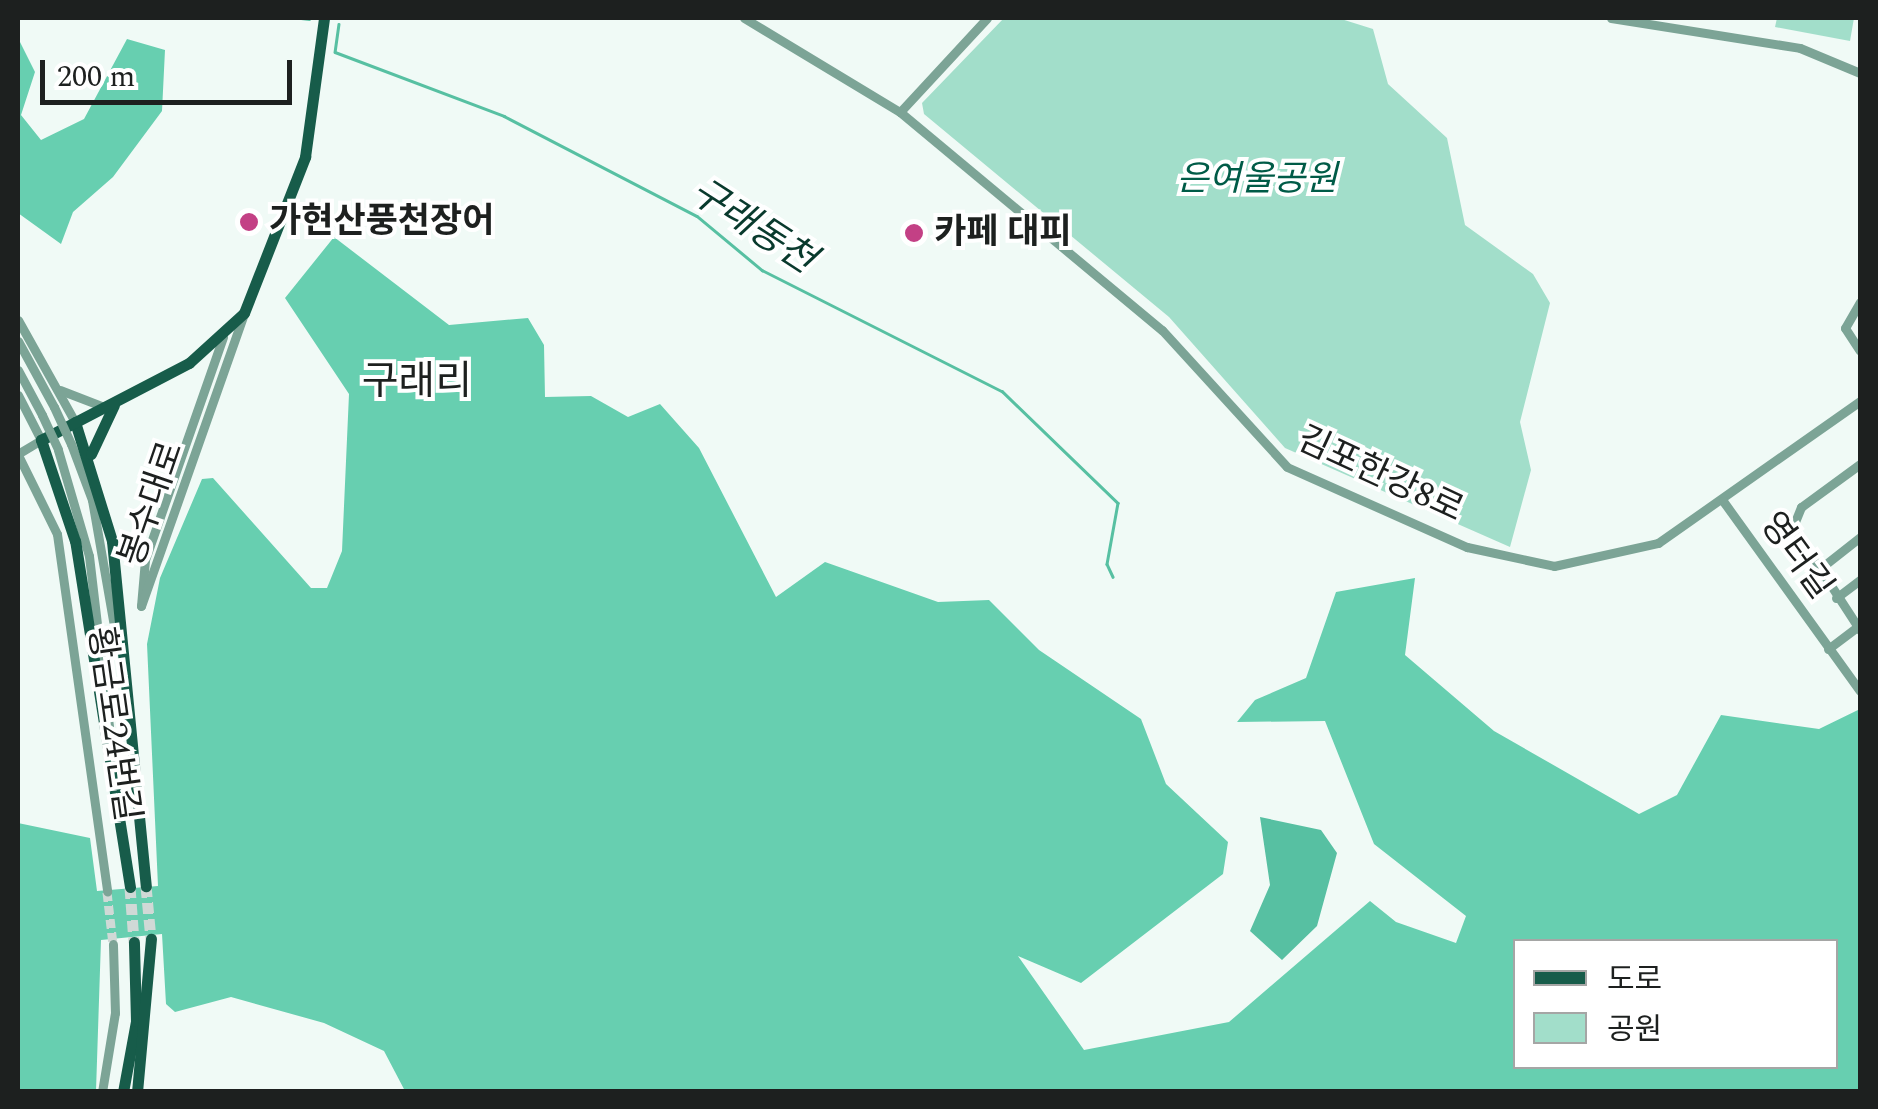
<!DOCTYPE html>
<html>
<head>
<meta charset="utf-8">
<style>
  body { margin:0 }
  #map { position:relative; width:1878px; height:1109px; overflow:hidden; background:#f0faf6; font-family:Spectral,"Noto Sans KR",serif }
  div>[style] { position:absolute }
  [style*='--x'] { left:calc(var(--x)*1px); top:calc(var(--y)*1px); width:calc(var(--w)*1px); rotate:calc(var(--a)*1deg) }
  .green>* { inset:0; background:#a2deca }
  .forest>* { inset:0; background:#67cfb0 }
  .water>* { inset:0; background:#57c0a2 }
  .stream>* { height:2.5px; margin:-1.25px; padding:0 1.25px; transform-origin:1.25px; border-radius:1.25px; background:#57c0a2 }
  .minor-tunnel>* { height:9px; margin-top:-4.5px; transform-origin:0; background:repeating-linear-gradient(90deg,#d0d9d6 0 9px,transparent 0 13.5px) }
  .major-tunnel>* { height:11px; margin-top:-5.5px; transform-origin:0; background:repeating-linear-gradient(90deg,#d0d9d6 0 11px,transparent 0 16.5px) }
  .minor>* { height:9px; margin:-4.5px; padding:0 4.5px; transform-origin:4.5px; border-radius:4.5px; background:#7ca496 }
  .major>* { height:11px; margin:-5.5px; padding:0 5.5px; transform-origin:5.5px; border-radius:5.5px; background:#175c4a }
  .minor-bridge>* { height:9px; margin:-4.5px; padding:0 4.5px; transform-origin:4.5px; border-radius:4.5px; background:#7ca496 }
  .dots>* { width:28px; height:28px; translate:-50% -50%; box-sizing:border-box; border:5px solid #fff; border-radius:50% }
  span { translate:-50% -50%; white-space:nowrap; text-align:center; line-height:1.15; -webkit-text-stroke:8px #fff; paint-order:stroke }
  .park-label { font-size:35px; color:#005b47; font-style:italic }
  .poi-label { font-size:35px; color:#1d201f; font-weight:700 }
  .left { translate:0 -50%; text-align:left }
  .street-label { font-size:35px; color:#1d201f }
  .water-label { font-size:38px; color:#093a2d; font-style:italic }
  .quarter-label { font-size:40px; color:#1d201f }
  .frame { position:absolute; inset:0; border:20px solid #1d201f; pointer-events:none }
  .legend { position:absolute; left:1513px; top:939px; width:325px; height:130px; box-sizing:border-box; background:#fff; border:2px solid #a5a6a5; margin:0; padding:12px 18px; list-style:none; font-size:30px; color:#1d201f }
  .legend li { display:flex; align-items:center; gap:20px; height:50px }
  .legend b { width:50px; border:2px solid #a5a6a5 }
  .scale { position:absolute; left:40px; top:60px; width:252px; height:45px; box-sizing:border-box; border:5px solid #1d201f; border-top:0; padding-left:12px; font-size:30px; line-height:35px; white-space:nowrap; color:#1d201f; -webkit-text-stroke:8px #fff; paint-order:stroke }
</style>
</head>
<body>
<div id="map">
  <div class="green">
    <i style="clip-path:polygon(1004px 18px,1338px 18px,1373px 29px,1388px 84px,1447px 138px,1465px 225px,1533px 274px,1550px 303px,1520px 422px,1531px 470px,1510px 547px,1285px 448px,1169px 317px,924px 114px,922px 103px)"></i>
    <i style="clip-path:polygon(1777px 18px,1854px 18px,1850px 41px,1775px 27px)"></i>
  </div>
  <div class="forest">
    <i style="clip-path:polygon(18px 38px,35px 72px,21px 115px,41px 140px,84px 119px,127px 39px,165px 50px,162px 111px,113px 177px,73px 212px,61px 244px,18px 213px)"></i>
    <i style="clip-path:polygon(evenodd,334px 237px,449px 325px,528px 318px,544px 345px,545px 397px,591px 396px,628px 417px,660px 404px,699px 448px,776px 597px,825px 562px,938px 602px,989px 600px,1039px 650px,1141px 719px,1166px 784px,1228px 842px,1223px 874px,1081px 983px,1018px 956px,1084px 1050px,1229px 1022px,1370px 901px,1396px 922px,1456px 943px,1466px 916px,1374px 844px,1325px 721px,1237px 722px,1255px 700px,1306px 678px,1336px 592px,1415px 578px,1405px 655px,1494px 731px,1639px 814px,1677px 795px,1721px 715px,1819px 729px,1860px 709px,1860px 1091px,405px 1091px,384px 1051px,324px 1023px,231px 997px,175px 1012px,166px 1004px,162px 934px,101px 940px,96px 1091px,18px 1092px,18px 823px,90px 838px,97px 891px,158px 886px,147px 644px,160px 578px,202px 479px,213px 478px,311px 588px,327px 588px,342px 551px,349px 394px,285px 298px,334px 237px,1516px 942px,1836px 942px,1836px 1066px,1516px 1066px,1516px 942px)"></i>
  </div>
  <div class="water">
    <i style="clip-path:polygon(1260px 817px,1321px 830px,1337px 853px,1317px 926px,1282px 960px,1250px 931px,1270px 885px)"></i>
  </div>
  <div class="stream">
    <i style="--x:301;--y:18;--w:8;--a:7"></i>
    <i style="--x:339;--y:24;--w:28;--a:98"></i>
    <i style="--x:335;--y:52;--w:181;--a:20.7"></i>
    <i style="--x:504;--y:116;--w:217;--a:27.4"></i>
    <i style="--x:697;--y:216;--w:85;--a:39.7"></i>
    <i style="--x:762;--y:270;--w:269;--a:26.8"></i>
    <i style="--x:1002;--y:391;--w:161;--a:44"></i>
    <i style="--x:1118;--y:503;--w:62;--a:100.2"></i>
    <i style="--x:1107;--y:564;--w:14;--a:65"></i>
  </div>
  <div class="minor-tunnel">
    <i style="--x:107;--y:892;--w:52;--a:83.4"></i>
  </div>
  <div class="major-tunnel">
    <i style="--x:146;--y:886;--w:53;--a:84.6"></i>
    <i style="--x:130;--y:887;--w:55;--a:85.8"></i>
  </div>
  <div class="minor">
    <i style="--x:744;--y:18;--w:182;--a:31.1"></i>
    <i style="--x:900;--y:112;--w:341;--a:39.8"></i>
    <i style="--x:1162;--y:330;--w:185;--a:47.6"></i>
    <i style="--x:1287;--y:467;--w:197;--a:24"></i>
    <i style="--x:1467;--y:547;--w:89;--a:12.3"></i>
    <i style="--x:1554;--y:566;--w:107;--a:-12.5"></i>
    <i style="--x:1658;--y:543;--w:247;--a:-35.1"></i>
    <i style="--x:1611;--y:18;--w:191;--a:9"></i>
    <i style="--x:1800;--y:48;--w:65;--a:22.6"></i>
    <i style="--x:900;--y:112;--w:128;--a:-47.2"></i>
    <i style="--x:1860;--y:302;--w:30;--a:120"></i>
    <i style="--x:1845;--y:328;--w:27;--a:57"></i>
    <i style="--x:18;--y:320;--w:117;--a:60.8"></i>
    <i style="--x:223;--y:337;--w:236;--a:109.3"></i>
    <i style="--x:145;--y:560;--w:46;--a:95"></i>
    <i style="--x:141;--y:606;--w:311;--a:-70.6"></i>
    <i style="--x:18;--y:341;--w:75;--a:61.4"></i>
    <i style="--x:18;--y:370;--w:51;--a:61.9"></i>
    <i style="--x:60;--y:390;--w:47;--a:21.1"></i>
    <i style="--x:18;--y:395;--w:51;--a:62.9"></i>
    <i style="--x:41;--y:440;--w:27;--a:149"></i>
    <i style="--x:71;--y:444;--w:60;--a:69.4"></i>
    <i style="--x:92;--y:500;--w:145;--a:80.1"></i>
    <i style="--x:58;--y:450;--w:110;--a:73.7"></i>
    <i style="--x:89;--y:556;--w:172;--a:83.3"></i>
    <i style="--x:18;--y:455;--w:88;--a:63.7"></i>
    <i style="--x:57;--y:534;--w:361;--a:82"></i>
    <i style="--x:1860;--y:464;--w:73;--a:143.9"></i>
    <i style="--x:1801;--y:507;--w:22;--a:112"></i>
    <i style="--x:1793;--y:527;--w:123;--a:57"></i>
    <i style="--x:1723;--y:501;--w:234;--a:54.2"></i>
    <i style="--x:1817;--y:571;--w:55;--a:-38.3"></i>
    <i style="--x:1836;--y:598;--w:30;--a:-37"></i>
    <i style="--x:1828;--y:649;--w:40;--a:-37"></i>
    <i style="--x:102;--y:1092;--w:80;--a:-80.7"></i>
    <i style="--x:115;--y:1013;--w:69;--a:-91.7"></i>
  </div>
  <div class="major">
    <i style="--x:75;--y:422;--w:125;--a:72.7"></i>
    <i style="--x:112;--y:541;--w:347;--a:84.4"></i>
    <i style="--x:91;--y:454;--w:54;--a:-64.9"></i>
    <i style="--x:130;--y:887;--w:350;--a:-99"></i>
    <i style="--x:75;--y:541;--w:107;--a:-108.6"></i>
    <i style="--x:41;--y:440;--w:167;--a:-27.5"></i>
    <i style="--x:189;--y:363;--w:74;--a:-42.3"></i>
    <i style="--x:244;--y:313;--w:168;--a:-68.6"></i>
    <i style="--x:305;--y:157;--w:140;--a:-82.2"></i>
    <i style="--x:123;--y:1092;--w:72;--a:-79.6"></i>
    <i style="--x:136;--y:1021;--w:79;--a:-91.5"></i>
    <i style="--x:137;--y:1092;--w:154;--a:-84.8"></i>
  </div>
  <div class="minor-bridge">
    <i style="--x:54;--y:407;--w:41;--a:65.3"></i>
    <i style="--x:42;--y:415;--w:38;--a:65"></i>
  </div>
  <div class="dots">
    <i style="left:249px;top:222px;background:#c34085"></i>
    <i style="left:914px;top:233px;background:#c34085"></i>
  </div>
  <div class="park-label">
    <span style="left:1257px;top:180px">은여울공원</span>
  </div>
  <div class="poi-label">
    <span class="left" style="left:269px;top:222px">가현산풍천장어</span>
    <span class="left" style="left:934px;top:233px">카페 대피</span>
  </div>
  <div class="street-label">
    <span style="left:1380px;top:475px;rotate:25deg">김포한강8로</span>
    <span style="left:152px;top:504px;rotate:-71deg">봉수대로</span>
    <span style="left:1796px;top:556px;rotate:54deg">영터길</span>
    <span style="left:113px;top:724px;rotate:82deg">황금로24번길</span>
  </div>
  <div class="water-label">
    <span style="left:752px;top:227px;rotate:33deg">구래동천</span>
  </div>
  <div class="quarter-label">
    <span style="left:417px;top:383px">구래리</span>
  </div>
  <div class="frame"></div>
  <ul class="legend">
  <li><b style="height:12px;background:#175c4a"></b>도로</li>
  <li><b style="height:28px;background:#a2deca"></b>공원</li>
  </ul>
  <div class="scale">200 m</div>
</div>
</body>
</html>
